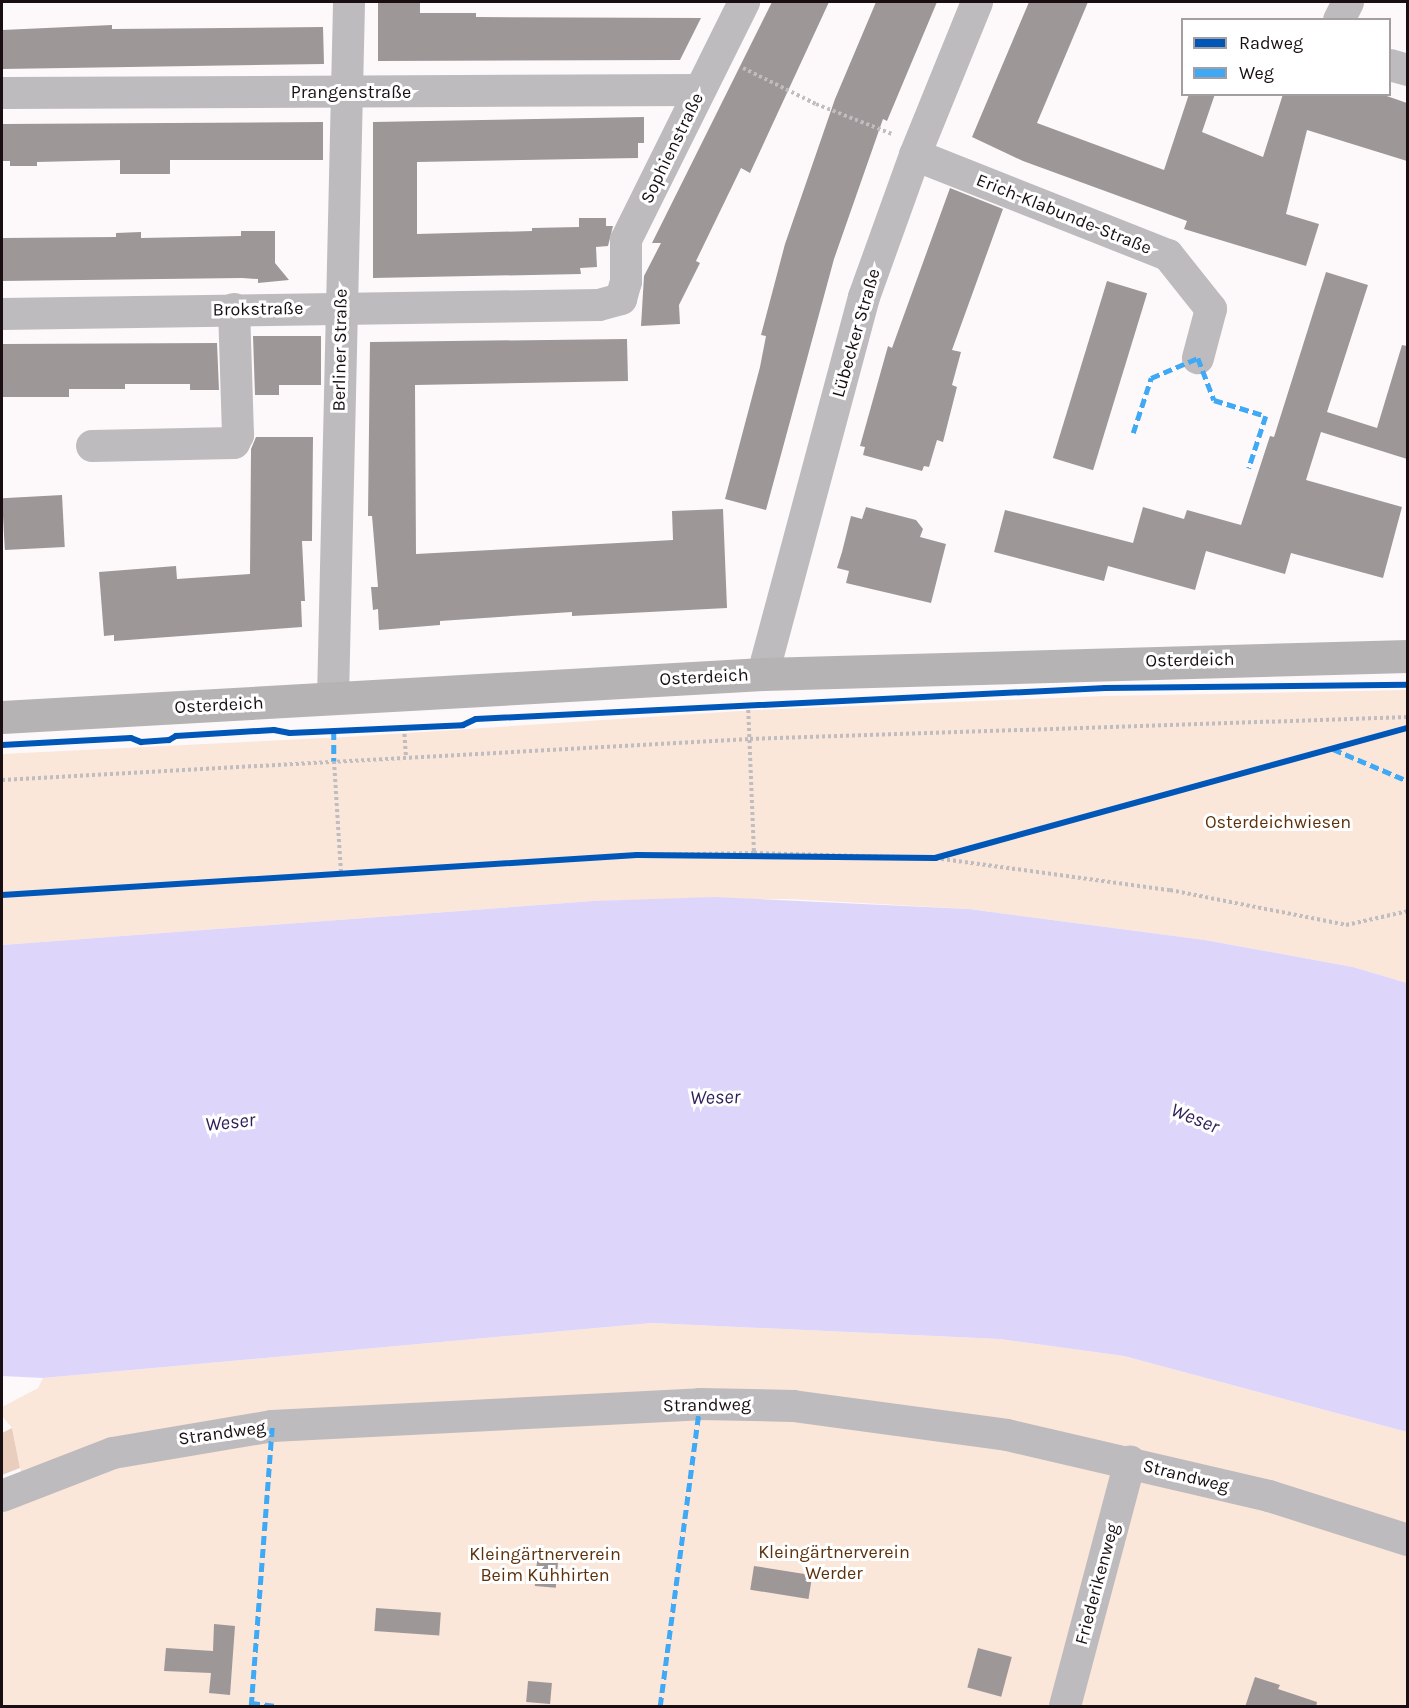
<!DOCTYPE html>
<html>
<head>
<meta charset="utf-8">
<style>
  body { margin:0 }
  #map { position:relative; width:1409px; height:1708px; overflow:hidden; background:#fdf9fb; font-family:Karla,sans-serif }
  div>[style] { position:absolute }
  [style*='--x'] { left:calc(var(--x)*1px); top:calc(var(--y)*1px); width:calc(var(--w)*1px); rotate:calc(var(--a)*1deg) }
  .green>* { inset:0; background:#fbe6da }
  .forest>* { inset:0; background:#eacebd }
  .water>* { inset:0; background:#ded6fa }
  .building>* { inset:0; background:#9e9798; transform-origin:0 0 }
  .path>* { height:4px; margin-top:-2px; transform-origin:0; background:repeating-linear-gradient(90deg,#bfbdbf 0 3px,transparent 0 6px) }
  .minor>* { height:32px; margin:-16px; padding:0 16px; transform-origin:16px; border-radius:16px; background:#bebbbe }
  .major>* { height:33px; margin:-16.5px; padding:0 16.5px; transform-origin:16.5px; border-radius:16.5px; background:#b6b3b5 }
  .quiet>* { height:4.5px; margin-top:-2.25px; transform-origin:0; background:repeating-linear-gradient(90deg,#3fa9f5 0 9px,transparent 0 13.5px) }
  .cycleway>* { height:6px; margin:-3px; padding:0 3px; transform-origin:3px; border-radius:3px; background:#0057b8 }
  span { translate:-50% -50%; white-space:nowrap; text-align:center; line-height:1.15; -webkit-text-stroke:6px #fff; paint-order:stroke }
  .street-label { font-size:18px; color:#190f13 }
  .park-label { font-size:18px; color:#5d310b }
  .water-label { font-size:20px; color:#301e58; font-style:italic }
  .frame { position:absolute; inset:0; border:3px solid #190f13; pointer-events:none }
  .legend { position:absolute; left:1181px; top:18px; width:210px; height:78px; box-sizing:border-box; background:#fff; border:2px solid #a39fa1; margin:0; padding:8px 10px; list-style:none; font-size:18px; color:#190f13 }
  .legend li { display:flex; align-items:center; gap:12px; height:30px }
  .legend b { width:30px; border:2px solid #a39fa1 }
</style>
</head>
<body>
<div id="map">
  <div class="green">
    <i style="clip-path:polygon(1407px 690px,1407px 983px,1353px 967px,1205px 940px,969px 909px,789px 899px,593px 901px,2px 945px,2px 754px,346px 737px,756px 710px,1105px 696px)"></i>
    <i style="clip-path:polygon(652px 1323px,999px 1339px,1124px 1356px,1407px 1432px,1407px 1706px,2px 1706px,2px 1511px,22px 1477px,12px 1428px,2px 1416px,2px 1407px,38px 1388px,43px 1378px)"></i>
  </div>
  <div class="forest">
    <i style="clip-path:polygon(12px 1428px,20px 1468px,2px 1475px,2px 1433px)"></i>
  </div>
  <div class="water">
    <i style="clip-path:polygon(714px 897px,969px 909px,1205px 940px,1353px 967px,1407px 983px,1407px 1432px,1124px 1356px,999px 1339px,652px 1323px,43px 1378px,2px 1376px,2px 945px,593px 901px)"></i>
  </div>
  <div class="building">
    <i style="clip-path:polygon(378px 2px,420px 2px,420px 13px,476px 13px,476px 17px,701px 18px,680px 60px,378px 61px)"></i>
    <i style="clip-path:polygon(772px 2px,829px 2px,750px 173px,741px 168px,696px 261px,700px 263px,679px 305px,680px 324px,641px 326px,644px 276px,661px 243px,652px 243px)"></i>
    <i style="clip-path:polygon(876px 2px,937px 2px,887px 121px,883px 119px,834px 259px,766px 510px,725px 499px,760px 367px,766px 336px,761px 335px,785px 244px,835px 99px)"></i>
    <i style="clip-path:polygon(1029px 2px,1088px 2px,1037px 123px,1164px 170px,1189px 94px,1215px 94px,1202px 132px,1263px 157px,1283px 94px,1381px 94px,1407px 103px,1407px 161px,1307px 130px,1286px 214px,1319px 224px,1306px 266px,1184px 229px,1187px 221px,1023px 161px,972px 137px)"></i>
    <i style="clip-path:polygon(112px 25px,112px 29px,323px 27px,324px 64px,2px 69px,2px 30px)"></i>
    <i style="clip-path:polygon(644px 117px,644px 143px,638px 143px,638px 158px,417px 162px,417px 234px,532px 231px,532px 228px,579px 227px,579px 218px,606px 218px,606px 226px,613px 226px,608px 246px,596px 247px,597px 267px,580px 268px,581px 274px,373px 278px,373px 122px)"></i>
    <i style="clip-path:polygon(323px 122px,323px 160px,170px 160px,170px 174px,120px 174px,120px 160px,37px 162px,37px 166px,10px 166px,10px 161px,2px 161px,2px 124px)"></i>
    <i style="clip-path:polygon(950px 188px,1003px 209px,952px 350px,961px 352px,952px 385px,957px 387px,943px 442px,937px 440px,929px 467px,924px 466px,922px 471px,863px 455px,865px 447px,860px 446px,888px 346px,892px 348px)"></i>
    <i style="clip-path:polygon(241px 231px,275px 231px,275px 263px,289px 280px,258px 283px,258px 279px,242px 278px,2px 281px,2px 238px,116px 237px,116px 233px,141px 232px,141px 238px,241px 236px)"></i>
    <i style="clip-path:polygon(1326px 272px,1368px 285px,1327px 412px,1377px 428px,1402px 345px,1407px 346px,1407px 459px,1321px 432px,1306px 480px,1402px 507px,1383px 578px,1291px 553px,1285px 574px,1206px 551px,1195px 590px,1108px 566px,1104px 581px,994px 552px,1005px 510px,1133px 543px,1143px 507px,1184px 519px,1187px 510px,1241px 525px,1270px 436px,1274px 437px)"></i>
    <i style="left:1107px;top:281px;width:42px;height:185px;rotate:17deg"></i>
    <i style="clip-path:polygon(253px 336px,321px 336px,321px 385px,279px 385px,279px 395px,255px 395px)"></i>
    <i style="clip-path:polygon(627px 339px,628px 381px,415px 385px,416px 554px,673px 540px,672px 511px,723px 509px,727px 608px,572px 616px,572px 612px,440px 621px,440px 625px,379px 630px,378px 609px,373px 610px,371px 587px,378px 587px,372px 516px,368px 516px,370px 342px)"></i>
    <i style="clip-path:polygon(217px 343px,219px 390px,190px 390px,190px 384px,125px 384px,125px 389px,69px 389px,69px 397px,2px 397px,2px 344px)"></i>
    <i style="clip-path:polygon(256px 437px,313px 437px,312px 541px,302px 541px,305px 601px,301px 601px,302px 627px,114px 641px,114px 635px,104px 636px,99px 572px,176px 566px,177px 579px,250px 574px,251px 449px)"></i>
    <i style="left:62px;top:495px;width:52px;height:60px;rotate:87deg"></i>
    <i style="clip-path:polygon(866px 507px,916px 520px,923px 529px,920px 537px,946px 544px,931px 603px,846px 583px,849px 571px,837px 568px,842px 552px,851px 516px,862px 519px)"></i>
    <i style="left:537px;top:1561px;width:21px;height:25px;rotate:5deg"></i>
    <i style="left:754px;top:1566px;width:59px;height:24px;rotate:9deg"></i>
    <i style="left:376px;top:1608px;width:65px;height:23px;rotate:4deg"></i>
    <i style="clip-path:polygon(214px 1624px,235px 1626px,230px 1695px,209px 1693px,211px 1673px,164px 1671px,166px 1648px,213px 1651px)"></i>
    <i style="left:978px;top:1648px;width:35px;height:41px;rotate:15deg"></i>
    <i style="clip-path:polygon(1255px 1677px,1280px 1685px,1278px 1689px,1317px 1702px,1316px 1707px,1245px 1707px)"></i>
    <i style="left:528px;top:1681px;width:24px;height:21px;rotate:5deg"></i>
  </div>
  <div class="path">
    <i style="--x:743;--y:68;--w:81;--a:26.3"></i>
    <i style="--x:816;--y:104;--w:82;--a:21.5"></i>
    <i style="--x:748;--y:704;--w:149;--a:87.7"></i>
    <i style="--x:404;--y:728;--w:30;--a:86"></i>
    <i style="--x:334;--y:761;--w:111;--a:86.4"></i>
    <i style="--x:2;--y:780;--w:749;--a:-3.14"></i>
    <i style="--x:750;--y:739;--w:658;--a:-1.91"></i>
    <i style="--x:939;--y:857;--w:486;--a:-15.4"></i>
    <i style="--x:2;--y:895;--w:636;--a:-3.6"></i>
    <i style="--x:637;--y:855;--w:117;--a:-1"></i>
    <i style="--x:754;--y:853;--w:181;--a:1.6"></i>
    <i style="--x:935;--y:858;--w:237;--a:7.8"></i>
    <i style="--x:1170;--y:890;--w:179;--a:11.2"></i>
    <i style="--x:1346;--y:925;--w:64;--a:-12.7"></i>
  </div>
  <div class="minor">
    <i style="--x:1339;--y:20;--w:20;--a:-63"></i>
    <i style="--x:1390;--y:65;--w:19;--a:16"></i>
    <i style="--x:2;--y:93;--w:698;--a:-0.25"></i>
    <i style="--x:915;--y:155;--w:272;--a:21.6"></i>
    <i style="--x:1168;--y:255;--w:69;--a:51.5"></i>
    <i style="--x:1211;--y:309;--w:51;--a:104.9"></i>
    <i style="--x:2;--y:314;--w:597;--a:-0.86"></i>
    <i style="--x:599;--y:305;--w:23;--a:-15"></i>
    <i style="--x:621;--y:299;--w:18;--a:-74"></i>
    <i style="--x:626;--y:282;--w:42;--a:-90"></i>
    <i style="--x:626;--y:240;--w:266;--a:-63.6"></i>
    <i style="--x:92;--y:446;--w:142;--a:-1.2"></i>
    <i style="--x:234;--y:443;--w:9;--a:-63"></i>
    <i style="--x:238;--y:435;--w:126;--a:-91.8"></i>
    <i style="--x:763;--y:674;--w:390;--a:-75"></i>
    <i style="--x:864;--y:297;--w:151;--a:-70.2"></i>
    <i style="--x:915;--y:155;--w:165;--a:-67.9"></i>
    <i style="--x:333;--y:698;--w:696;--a:-88.68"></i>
    <i style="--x:2;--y:1496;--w:119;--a:-21.2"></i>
    <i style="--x:113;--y:1453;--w:161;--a:-9.6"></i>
    <i style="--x:272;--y:1426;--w:429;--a:-2.9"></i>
    <i style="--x:700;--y:1404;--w:93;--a:1.2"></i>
    <i style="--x:793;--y:1406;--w:216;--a:7.7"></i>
    <i style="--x:1007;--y:1435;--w:269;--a:13.1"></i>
    <i style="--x:1269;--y:1496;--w:146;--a:17.6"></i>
    <i style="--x:1065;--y:1706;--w:253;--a:-75.1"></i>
  </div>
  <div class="major">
    <i style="--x:2;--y:717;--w:762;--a:-3.23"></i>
    <i style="--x:763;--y:674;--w:645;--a:-1.6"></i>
  </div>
  <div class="quiet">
    <i style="--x:1133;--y:433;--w:58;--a:-71.9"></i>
    <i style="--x:1151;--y:378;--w:51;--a:-23.1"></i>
    <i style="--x:1198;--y:358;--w:45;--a:69.1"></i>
    <i style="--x:1214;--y:400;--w:54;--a:17.1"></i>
    <i style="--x:1266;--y:416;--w:55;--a:108.1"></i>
    <i style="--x:334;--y:731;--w:30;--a:90"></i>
    <i style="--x:1333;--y:749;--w:82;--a:23.1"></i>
    <i style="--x:251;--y:1703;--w:23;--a:7"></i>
    <i style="--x:251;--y:1706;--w:281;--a:-85.7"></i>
    <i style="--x:660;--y:1706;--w:305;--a:-82.5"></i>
  </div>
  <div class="cycleway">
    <i style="--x:2;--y:745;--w:129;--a:-3.1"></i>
    <i style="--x:131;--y:738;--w:11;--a:22"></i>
    <i style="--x:141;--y:742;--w:28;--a:-4"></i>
    <i style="--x:169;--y:740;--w:8;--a:-30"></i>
    <i style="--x:176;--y:736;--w:98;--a:-3.5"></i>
    <i style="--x:274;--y:730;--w:16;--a:11"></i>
    <i style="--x:290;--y:733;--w:173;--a:-2.6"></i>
    <i style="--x:463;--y:725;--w:14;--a:-25"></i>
    <i style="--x:476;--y:719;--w:630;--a:-2.82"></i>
    <i style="--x:1105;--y:688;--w:303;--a:-0.6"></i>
    <i style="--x:2;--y:895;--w:636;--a:-3.6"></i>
    <i style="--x:637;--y:855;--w:298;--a:0.6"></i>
    <i style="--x:935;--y:858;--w:491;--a:-15.4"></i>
  </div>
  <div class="street-label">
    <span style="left:351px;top:92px">Prangenstraße</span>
    <span style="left:672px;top:148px;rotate:-64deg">Sophienstraße</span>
    <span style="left:1064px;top:214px;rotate:22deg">Erich-Klabunde-Straße</span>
    <span style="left:258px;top:309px;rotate:-1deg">Brokstraße</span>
    <span style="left:856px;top:333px;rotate:-74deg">Lübecker Straße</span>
    <span style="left:340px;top:350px;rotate:-89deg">Berliner Straße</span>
    <span style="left:1190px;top:660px;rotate:-1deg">Osterdeich</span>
    <span style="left:704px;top:677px;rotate:-3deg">Osterdeich</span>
    <span style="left:219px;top:705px;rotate:-3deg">Osterdeich</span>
    <span style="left:707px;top:1405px;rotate:-1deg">Strandweg</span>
    <span style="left:222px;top:1433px;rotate:-8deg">Strandweg</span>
    <span style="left:1186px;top:1476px;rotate:14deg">Strandweg</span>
    <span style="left:1097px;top:1584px;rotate:-75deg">Friederikenweg</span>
  </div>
  <div class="park-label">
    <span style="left:1278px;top:822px">Osterdeichwiesen</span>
    <span style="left:834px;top:1563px">Kleingärtnerverein<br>Werder</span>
    <span style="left:545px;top:1565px">Kleingärtnerverein<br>Beim Kuhhirten</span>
  </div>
  <div class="water-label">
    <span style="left:715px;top:1097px;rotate:-1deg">Weser</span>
    <span style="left:1195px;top:1118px;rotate:22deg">Weser</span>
    <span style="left:230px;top:1122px;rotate:-6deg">Weser</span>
  </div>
  <div class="frame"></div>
  <ul class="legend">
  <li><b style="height:8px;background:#0057b8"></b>Radweg</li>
  <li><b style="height:8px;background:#3fa9f5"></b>Weg</li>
  </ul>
</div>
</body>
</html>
